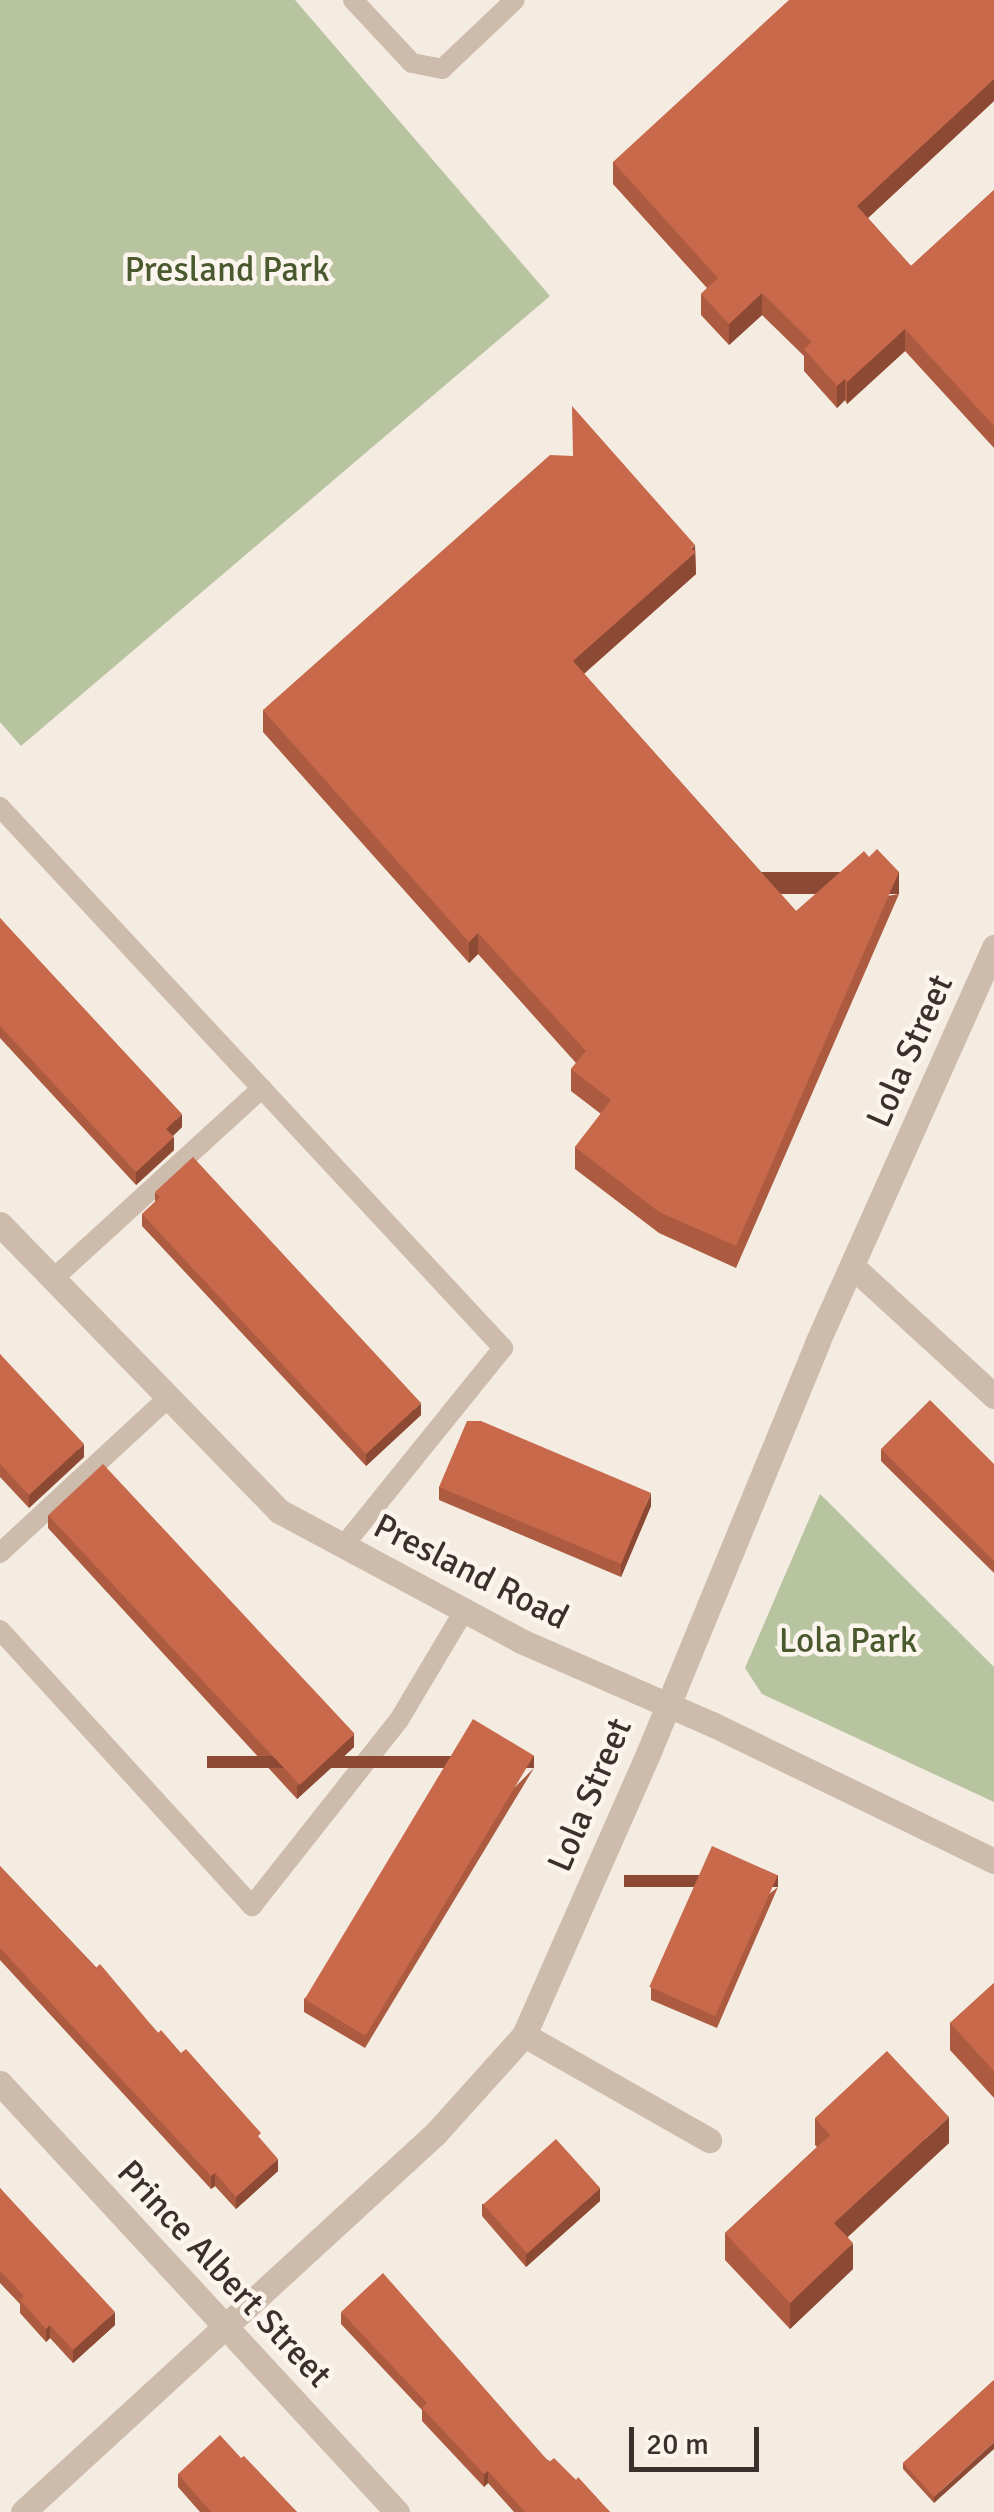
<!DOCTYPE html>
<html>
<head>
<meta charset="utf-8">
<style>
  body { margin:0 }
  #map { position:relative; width:994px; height:2512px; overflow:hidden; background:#f4ebe1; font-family:Signika,sans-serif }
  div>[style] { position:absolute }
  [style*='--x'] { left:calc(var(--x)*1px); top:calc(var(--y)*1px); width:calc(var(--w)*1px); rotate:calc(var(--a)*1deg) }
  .green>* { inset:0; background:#b8c4a0 }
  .service>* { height:20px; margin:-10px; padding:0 10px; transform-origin:10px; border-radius:10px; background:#cdbbac }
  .minor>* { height:25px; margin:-12.5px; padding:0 12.5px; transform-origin:12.5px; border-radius:12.5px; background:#cdbbac }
  .tertiary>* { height:25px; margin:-12.5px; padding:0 12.5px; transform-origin:12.5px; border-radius:12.5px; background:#cdbbac }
  .wall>* { inset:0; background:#ac5a40 }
  .shaded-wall>* { inset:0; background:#8c4a34; transform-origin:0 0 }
  .building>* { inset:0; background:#c8694b; transform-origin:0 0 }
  span { translate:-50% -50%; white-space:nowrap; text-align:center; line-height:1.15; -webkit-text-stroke:9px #fbf5ee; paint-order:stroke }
  .park-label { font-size:35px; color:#4a5a2e }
  .street-label { font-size:35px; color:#3b302b }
  .scale { position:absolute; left:629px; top:2427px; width:130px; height:45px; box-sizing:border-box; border:5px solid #3b302b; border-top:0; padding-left:12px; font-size:30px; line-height:35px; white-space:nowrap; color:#3b302b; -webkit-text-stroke:8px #fbf5ee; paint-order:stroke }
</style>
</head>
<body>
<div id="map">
  <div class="green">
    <i style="clip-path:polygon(0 0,295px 0,550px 296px,21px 746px,0 722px)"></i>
    <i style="clip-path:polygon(820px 1494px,994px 1667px,994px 1802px,762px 1694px,745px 1668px)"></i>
  </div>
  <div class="service">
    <i style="--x:353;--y:0;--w:86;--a:46.9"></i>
    <i style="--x:412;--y:63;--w:31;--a:11"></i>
    <i style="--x:442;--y:69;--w:100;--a:-43.4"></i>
    <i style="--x:0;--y:807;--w:739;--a:47.08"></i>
    <i style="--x:503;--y:1348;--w:255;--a:128.9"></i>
    <i style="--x:53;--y:1279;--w:283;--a:-42.4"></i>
    <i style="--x:0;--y:1553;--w:229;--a:-42.7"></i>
    <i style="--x:0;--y:1630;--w:374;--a:47.6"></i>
    <i style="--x:252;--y:1906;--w:237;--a:-51.7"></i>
    <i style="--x:399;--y:1720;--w:127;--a:-59.2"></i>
  </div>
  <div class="minor">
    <i style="--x:0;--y:1224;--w:400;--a:45.8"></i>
    <i style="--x:279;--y:1511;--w:275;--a:28.2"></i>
    <i style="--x:521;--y:1641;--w:208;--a:23.5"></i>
    <i style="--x:712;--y:1724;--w:314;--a:25.9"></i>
    <i style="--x:852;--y:1266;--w:193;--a:42.5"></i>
    <i style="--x:524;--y:2035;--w:213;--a:29.6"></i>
    <i style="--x:0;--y:2083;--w:585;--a:47.22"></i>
  </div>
  <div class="tertiary">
    <i style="--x:23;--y:2512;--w:559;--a:-42.54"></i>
    <i style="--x:435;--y:2134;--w:133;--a:-48"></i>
    <i style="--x:524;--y:2035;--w:313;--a:-66.2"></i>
    <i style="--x:650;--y:1749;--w:439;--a:-67.6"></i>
    <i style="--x:817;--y:1343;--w:434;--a:-65.9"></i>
  </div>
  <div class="wall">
    <i style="clip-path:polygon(994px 0,994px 101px,868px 218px,911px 266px,994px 190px,994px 448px,905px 351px,847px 404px,845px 400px,837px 408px,804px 371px,804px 356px,762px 315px,729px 345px,701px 315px,701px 294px,707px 288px,613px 184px,613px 162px)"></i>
    <i style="clip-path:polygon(695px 551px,696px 574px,584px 674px,796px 911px,899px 894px,736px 1268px,659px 1233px,575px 1169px,575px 1147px,601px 1114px,571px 1091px,571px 1069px,576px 1063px,478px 954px,469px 963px,263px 732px,263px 710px)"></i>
    <i style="clip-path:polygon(0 918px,182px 1127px,173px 1136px,174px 1150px,136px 1185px,0 1038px)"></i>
    <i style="clip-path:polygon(155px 1192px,421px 1415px,366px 1466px,142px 1226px,142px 1214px,155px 1202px)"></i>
    <i style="clip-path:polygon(0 1354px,84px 1457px,29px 1508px,0 1477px)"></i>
    <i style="clip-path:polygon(881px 1449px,994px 1464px,994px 1573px,881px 1461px)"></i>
    <i style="clip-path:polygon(439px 1487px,651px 1506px,621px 1577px,439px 1500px)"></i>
    <i style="clip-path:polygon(48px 1515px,354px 1747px,297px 1799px,48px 1528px)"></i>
    <i style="clip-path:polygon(534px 1768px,365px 2048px,304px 2012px,304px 1999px)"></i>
    <i style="clip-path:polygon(0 1866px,261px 2141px,278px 2171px,236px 2209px,215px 2186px,211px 2189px,0 1960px)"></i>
    <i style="clip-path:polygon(778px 1887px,717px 2028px,651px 2000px,651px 1987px)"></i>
    <i style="clip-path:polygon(994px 1983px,994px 2098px,950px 2050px,950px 2023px)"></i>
    <i style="clip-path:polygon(815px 2118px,949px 2143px,848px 2237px,853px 2269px,790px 2329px,725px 2260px,725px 2233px,817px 2147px,815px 2145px)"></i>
    <i style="clip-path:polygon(0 2188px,115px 2325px,73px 2363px,50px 2338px,46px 2342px,20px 2313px,20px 2304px,0 2283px)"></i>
    <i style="clip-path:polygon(600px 2201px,526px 2267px,482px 2216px,482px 2204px)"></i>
    <i style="clip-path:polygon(341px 2312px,576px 2480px,610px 2512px,514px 2512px,488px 2483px,484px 2487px,422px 2421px,422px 2410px,341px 2324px)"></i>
    <i style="clip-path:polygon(994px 2380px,934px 2503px,903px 2469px,903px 2463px)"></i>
    <i style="clip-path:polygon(241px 2458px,297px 2512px,200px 2512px,178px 2487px,178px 2474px)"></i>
  </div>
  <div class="shaded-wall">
    <i style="clip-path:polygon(994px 79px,994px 101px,857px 228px,857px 206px)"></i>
    <i style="clip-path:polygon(762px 293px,762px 315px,729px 345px,729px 324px)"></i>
    <i style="clip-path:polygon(905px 329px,905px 351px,847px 404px,847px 382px)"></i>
    <i style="clip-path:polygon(845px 379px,845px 400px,837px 408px,837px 386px)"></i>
    <i style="clip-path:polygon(695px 545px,696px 574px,573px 683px,573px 661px)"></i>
    <i style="left:899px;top:872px;width:22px;height:408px;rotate:90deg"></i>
    <i style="clip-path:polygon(478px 933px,478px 954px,469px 963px,469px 942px)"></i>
    <i style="clip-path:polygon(182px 1114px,182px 1127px,166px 1142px,166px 1129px)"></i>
    <i style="clip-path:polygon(174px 1137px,174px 1150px,136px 1185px,136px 1172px)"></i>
    <i style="clip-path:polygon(421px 1403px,421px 1415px,366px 1466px,366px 1454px)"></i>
    <i style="clip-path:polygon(84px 1444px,84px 1457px,29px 1508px,29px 1495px)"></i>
    <i style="clip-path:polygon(651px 1493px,651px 1506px,621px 1577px,621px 1564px)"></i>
    <i style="clip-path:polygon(354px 1734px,354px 1747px,297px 1799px,297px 1786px)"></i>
    <i style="left:534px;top:1756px;width:12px;height:327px;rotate:90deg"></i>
    <i style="left:778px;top:1875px;width:12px;height:154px;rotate:90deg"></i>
    <i style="clip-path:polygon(949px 2117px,949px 2143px,834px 2249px,834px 2223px)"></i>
    <i style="clip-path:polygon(278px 2159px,278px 2171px,236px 2209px,236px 2197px)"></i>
    <i style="clip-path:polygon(215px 2173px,215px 2186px,211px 2189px,211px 2176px)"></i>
    <i style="clip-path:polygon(600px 2188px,600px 2201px,526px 2267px,526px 2254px)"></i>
    <i style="clip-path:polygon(853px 2243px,853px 2269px,790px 2329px,790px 2303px)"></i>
    <i style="clip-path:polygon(115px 2312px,115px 2325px,73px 2363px,73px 2350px)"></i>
    <i style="clip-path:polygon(50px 2325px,50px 2338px,46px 2342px,46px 2329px)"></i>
    <i style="clip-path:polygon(994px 2442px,994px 2449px,934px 2503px,934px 2497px)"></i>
    <i style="clip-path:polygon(488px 2471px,488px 2483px,484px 2487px,484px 2474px)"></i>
  </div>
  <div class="building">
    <i style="clip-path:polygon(789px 0,994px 0,994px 79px,857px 206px,911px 266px,994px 190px,994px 426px,905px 329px,847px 382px,845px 379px,837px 386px,804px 349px,812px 342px,762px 293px,729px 324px,701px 294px,718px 278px,613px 162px)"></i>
    <i style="clip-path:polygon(572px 406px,695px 545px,691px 548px,696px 552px,573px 661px,796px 911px,864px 851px,869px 857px,877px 849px,899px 872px,736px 1246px,659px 1212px,575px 1147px,611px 1100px,571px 1069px,586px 1051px,478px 933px,469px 942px,263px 710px,550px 455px,573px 456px)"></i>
    <i style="clip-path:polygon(0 918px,182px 1114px,166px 1129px,174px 1137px,136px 1172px,0 1026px)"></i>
    <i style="clip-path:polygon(193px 1157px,421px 1403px,366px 1454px,142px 1214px,160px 1197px,155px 1192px)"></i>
    <i style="clip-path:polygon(0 1354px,84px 1444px,29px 1495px,0 1464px)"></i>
    <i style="clip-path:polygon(930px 1400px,994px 1464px,994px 1561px,881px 1449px)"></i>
    <i style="clip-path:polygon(467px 1421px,481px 1421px,651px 1493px,621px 1564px,439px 1487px)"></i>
    <i style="left:103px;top:1464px;width:369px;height:75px;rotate:47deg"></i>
    <i style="left:473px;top:1719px;width:71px;height:327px;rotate:31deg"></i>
    <i style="left:712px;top:1846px;width:72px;height:154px;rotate:24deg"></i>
    <i style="clip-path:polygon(0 1866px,96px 1968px,100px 1964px,158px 2033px,161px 2030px,181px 2053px,186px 2049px,261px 2133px,258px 2136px,278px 2159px,236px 2197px,215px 2173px,211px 2176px,0 1948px)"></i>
    <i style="clip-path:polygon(994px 1983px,994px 2071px,950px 2023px)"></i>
    <i style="clip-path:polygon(887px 2051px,949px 2117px,834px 2223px,853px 2243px,790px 2303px,725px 2233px,830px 2135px,815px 2118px)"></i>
    <i style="left:556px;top:2139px;width:66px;height:98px;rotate:48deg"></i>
    <i style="clip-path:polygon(0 2188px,115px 2312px,73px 2350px,50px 2325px,46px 2329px,20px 2300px,24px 2296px,0 2271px)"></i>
    <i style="clip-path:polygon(383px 2273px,549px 2462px,554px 2458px,576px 2480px,578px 2477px,610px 2512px,525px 2512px,488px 2471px,484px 2474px,422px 2408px,427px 2403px,341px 2312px)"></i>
    <i style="clip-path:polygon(994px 2380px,994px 2442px,934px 2497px,903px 2463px)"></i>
    <i style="clip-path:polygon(220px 2435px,241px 2458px,244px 2456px,297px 2512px,211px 2512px,178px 2474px)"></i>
  </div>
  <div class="park-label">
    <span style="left:227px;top:270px">Presland Park</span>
    <span style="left:848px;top:1641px">Lola Park</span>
  </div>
  <div class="street-label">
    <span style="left:910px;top:1051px;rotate:-66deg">Lola Street</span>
    <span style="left:471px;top:1572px;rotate:27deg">Presland Road</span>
    <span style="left:590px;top:1795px;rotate:-67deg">Lola Street</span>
    <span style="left:224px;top:2274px;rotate:47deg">Prince Albert Street</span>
  </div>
  <div class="scale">20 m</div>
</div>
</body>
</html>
